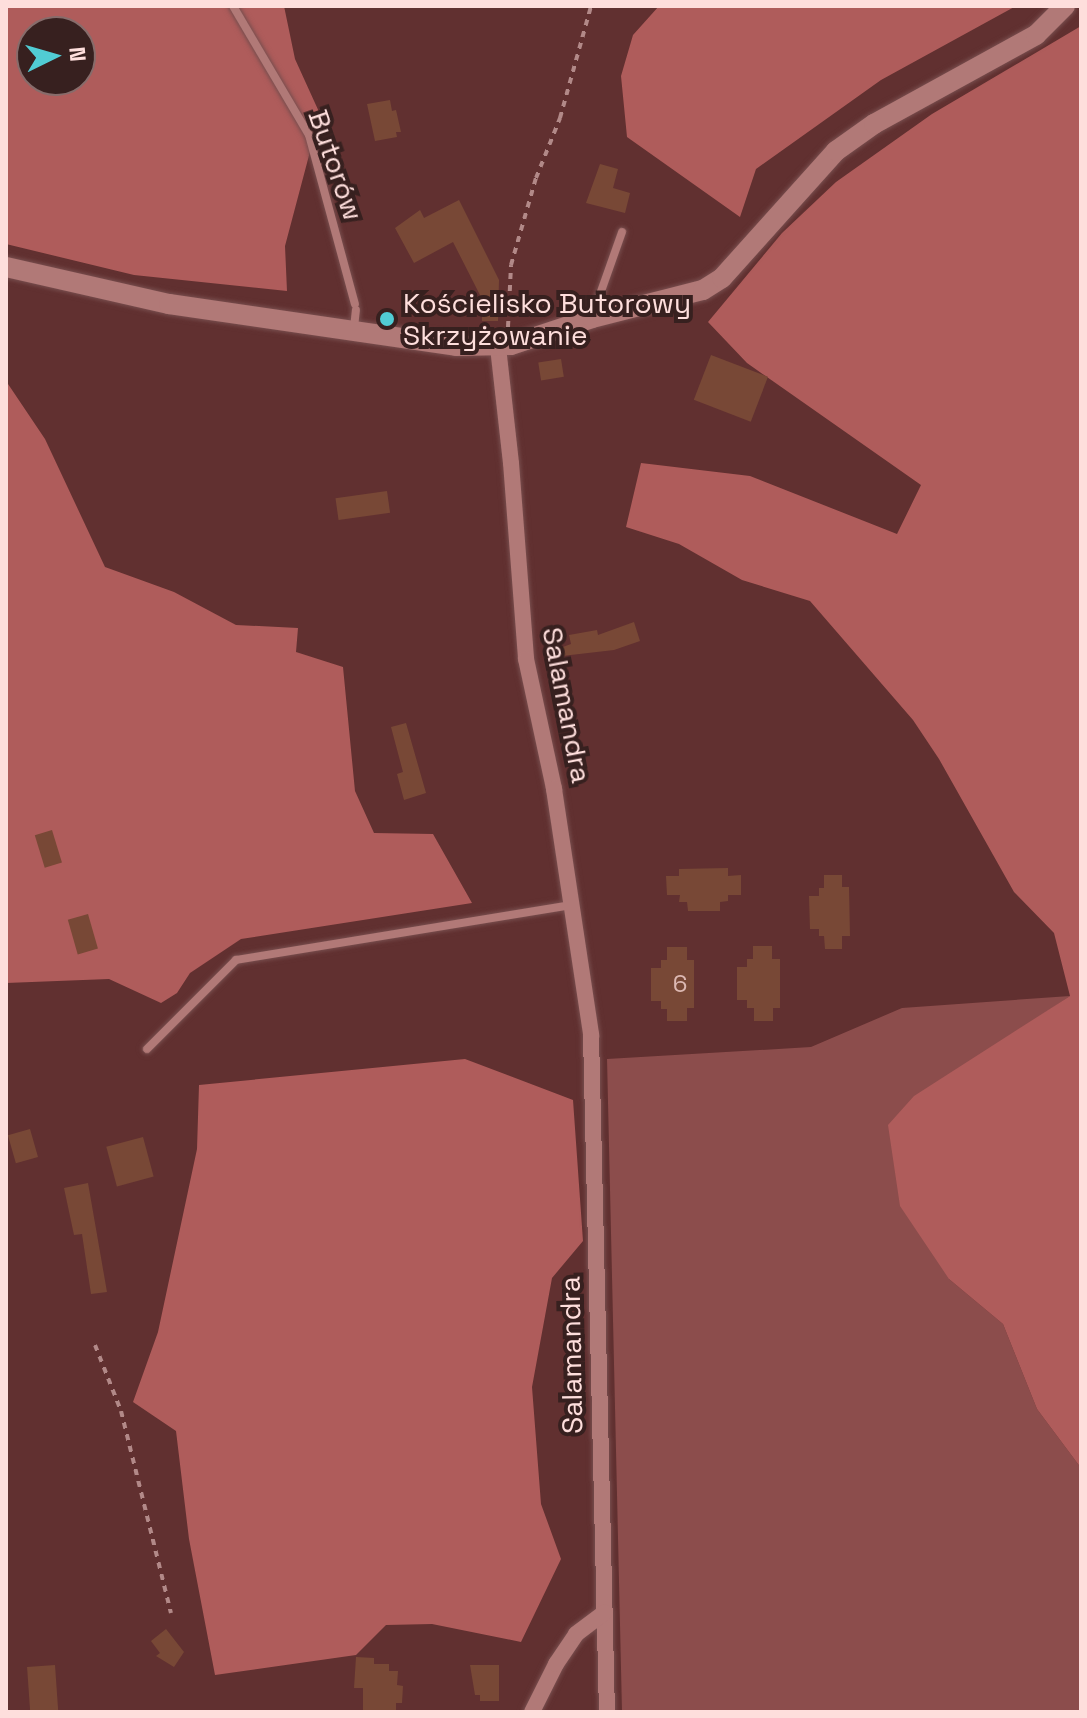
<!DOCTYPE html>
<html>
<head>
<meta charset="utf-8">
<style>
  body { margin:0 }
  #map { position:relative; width:1087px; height:1718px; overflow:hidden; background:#613030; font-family:"Space Grotesk",sans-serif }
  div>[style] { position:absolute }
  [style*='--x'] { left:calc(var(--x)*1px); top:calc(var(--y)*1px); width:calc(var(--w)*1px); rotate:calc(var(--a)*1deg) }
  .green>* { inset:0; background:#8c4d4c }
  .forest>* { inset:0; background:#af5c5b }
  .building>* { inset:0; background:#784836; transform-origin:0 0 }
  .path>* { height:4px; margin-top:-2px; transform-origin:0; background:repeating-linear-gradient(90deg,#b28988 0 6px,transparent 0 12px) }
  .roads { filter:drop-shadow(0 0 2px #784e4e) drop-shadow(0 0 2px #784e4e) }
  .service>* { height:8px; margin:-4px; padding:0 4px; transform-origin:4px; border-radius:4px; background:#b17977 }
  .minor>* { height:16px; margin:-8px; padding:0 8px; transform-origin:8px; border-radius:8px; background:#b17977 }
  .tertiary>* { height:20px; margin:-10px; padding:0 10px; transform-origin:10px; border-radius:10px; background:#b17977 }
  .dots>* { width:22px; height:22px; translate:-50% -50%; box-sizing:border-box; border:4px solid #37201f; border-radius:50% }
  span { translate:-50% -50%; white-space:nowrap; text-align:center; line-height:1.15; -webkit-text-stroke:8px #37201f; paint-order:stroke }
  .number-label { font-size:24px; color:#dcb8b2 }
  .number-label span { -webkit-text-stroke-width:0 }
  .street-label { font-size:28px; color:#fededc }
  .poi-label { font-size:28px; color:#fededc }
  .left { translate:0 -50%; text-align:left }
  .frame { position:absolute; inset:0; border:8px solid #fededc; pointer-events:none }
  .north { position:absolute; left:16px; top:16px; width:80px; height:80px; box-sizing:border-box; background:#37201f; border:2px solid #876c6b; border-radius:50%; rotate:85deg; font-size:22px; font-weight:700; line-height:32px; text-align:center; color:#fededc }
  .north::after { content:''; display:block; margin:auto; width:28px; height:36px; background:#51ccd4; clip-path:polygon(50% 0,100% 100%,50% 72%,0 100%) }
</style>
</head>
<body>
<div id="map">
  <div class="green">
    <i style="clip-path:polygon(1070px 996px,1015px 1033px,949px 1279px,1003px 1324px,1037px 1409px,1081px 1468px,1081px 1712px,622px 1712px,607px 1059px,811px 1047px,902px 1008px)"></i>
  </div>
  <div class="forest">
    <i style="clip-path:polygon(evenodd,6px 6px,284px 6px,295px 59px,320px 114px,285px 246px,287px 291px,134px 275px,6px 244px,6px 6px,32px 32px,80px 32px,80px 80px,32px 80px,32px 32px)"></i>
    <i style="clip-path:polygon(659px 6px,1016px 6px,881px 80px,756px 169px,740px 217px,627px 137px,621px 76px,633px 35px)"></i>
    <i style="clip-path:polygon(1081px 26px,1081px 1468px,1037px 1409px,1003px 1324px,949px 1279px,900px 1206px,888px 1125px,914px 1096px,1070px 996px,1054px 933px,1014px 892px,939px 759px,913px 720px,810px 601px,742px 580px,679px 544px,626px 527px,641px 463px,750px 476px,897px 534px,921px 485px,747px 363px,708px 322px,782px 233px,836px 182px,932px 114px)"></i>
    <i style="clip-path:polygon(6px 381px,45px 439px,105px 567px,174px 592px,236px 625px,298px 628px,296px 652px,343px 667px,355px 791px,374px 833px,433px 834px,472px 903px,241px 939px,190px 973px,177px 993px,161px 1003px,109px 979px,6px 983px)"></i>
    <i style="clip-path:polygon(465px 1059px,573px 1100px,583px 1241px,552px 1278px,532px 1387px,541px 1504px,561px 1559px,521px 1642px,432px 1624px,386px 1625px,356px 1655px,215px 1675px,189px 1539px,176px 1431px,133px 1402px,158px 1332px,197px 1149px,199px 1085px)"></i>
  </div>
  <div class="building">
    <i style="clip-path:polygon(390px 100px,392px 111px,396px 110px,401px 132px,396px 132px,397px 137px,375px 141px,367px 104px)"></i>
    <i style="clip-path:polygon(600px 164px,618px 169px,613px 188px,630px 193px,625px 213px,586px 203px)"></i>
    <i style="clip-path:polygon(459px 200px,499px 280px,498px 321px,482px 321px,482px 299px,453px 242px,414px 263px,395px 228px,420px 210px,424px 218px)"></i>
    <i style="left:711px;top:355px;width:61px;height:48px;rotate:21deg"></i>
    <i style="left:561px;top:359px;width:18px;height:23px;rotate:81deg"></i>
    <i style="left:387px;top:491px;width:22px;height:52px;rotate:82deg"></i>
    <i style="clip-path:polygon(634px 622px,640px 641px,614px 650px,562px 656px,560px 648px,571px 644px,569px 635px,597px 630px,598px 635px)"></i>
    <i style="clip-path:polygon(406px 723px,426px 793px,404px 800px,397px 774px,403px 772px,391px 727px)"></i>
    <i style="left:52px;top:830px;width:34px;height:18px;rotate:73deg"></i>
    <i style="clip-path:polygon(728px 868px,728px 876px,741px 875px,741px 895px,728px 895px,728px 901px,720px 902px,720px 911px,688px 911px,687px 902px,679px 902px,680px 895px,667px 895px,666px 876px,679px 876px,679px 869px)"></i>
    <i style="clip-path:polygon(824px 875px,842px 875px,842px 887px,849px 887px,850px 936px,842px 936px,842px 949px,825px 949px,824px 936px,819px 936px,819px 929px,810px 929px,809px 896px,819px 896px,819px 888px,824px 888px)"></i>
    <i style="left:88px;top:914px;width:36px;height:21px;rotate:74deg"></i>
    <i style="clip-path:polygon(753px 946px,772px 946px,772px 959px,780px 959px,780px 1008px,773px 1008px,773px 1021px,754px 1021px,754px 1008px,747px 1008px,747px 1000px,737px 1000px,737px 967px,747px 967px,747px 959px,753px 959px)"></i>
    <i style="clip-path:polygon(667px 947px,687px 947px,687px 960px,694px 960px,694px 1008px,687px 1008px,687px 1021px,667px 1021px,667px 1009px,661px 1009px,661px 1001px,651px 1001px,651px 968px,661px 968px,661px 960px,667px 960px)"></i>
    <i style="left:30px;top:1129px;width:29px;height:23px;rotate:74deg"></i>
    <i style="left:143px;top:1137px;width:41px;height:38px;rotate:75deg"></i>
    <i style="clip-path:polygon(88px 1183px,107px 1292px,91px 1294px,82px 1234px,74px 1235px,64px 1188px)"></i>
    <i style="clip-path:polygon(166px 1629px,184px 1652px,174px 1667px,156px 1656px,160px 1653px,151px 1641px)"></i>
    <i style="clip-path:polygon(356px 1657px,374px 1658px,374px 1664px,389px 1664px,389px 1671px,398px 1671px,397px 1685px,403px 1686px,402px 1703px,396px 1703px,396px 1711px,363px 1712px,363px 1688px,354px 1688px)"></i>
    <i style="left:55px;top:1665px;width:47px;height:28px;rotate:86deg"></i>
    <i style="clip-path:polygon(470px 1665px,499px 1665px,499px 1701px,480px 1701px,480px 1695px,475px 1695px)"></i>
  </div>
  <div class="path">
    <i style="--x:508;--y:327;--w:62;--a:-87.2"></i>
    <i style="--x:511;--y:265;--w:91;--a:-74"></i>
    <i style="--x:536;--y:178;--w:65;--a:-68.2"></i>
    <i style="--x:560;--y:118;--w:116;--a:-74.5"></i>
    <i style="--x:95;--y:1345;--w:71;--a:68.5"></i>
    <i style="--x:121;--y:1411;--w:208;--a:76.1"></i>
  </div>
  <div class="roads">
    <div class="service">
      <i style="--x:233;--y:6;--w:150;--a:59.5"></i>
      <i style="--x:309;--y:135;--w:175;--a:74.8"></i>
      <i style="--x:593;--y:314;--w:87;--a:-70.5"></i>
      <i style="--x:354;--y:328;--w:18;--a:-84"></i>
      <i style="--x:147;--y:1049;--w:126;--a:-45"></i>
      <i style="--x:236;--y:960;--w:339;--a:-9.3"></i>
    </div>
    <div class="minor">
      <i style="--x:498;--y:347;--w:117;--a:83.6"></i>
      <i style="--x:511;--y:463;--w:197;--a:85.6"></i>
      <i style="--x:526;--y:659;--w:133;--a:77.8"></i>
      <i style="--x:554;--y:789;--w:249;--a:81.4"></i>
      <i style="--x:591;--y:1035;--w:677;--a:88.65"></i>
      <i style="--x:532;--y:1712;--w:54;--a:-63.4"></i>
      <i style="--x:556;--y:1664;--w:36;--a:-56"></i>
      <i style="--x:576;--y:1634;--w:36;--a:-37"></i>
    </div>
    <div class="tertiary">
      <i style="--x:6;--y:267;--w:167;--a:12.8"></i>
      <i style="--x:169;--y:304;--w:290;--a:8.3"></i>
      <i style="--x:456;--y:346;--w:55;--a:-1"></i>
      <i style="--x:511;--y:345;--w:85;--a:-18.4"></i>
      <i style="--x:592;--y:318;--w:114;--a:-14.2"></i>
      <i style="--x:703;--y:290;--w:22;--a:-32"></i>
      <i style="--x:722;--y:278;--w:171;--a:-48.1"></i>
      <i style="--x:836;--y:151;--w:47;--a:-35.4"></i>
      <i style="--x:874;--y:124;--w:185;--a:-28.8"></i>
      <i style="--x:1036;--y:35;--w:41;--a:-45"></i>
    </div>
  </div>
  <div class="dots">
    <i style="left:387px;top:319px;background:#51ccd4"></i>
  </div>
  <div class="number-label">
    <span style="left:680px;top:984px">6</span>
  </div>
  <div class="street-label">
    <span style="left:336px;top:165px;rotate:71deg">Butorów</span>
    <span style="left:567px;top:705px;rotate:79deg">Salamandra</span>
    <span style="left:571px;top:1355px;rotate:-91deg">Salamandra</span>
  </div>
  <div class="poi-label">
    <span class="left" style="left:403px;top:319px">Kościelisko Butorowy<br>Skrzyżowanie</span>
  </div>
  <div class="frame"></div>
  <div class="north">N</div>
</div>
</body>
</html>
